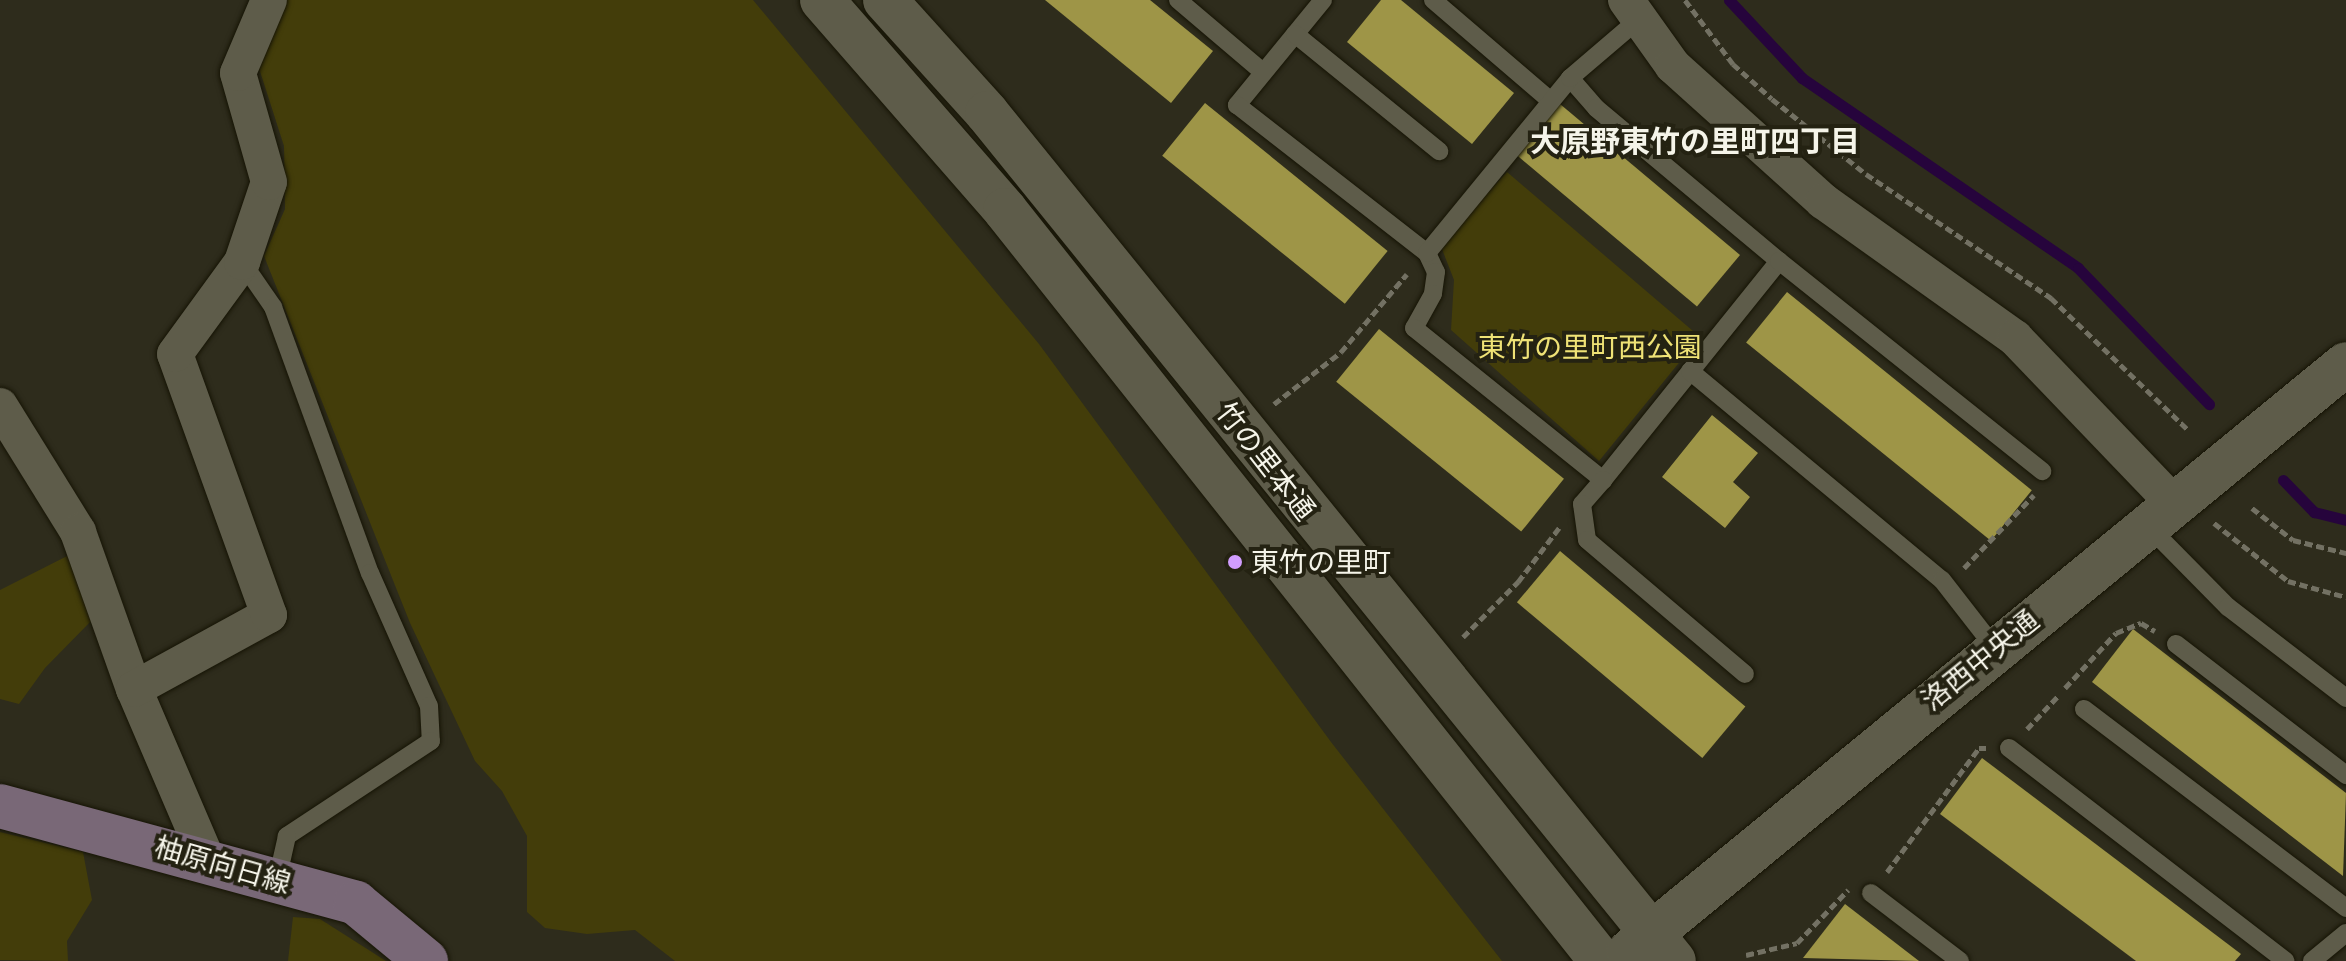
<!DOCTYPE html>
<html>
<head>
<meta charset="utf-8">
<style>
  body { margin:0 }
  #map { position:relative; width:2346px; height:961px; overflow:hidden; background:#2e2c1c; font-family:Inter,"Noto Sans JP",sans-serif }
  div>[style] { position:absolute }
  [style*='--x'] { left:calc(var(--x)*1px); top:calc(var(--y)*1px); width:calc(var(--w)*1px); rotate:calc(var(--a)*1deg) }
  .green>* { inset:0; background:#433d0a }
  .stream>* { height:11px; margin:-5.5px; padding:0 5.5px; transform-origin:5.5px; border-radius:5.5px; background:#26043c }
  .building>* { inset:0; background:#9e9547; transform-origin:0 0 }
  .path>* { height:5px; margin-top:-2.5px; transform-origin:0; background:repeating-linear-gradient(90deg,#737163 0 8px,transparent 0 12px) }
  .roads { filter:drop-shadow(0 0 2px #161405) drop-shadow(0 0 2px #161405) }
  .service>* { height:18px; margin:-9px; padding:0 9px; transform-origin:9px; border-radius:9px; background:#5e5c4a }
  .minor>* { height:36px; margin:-18px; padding:0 18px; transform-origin:18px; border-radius:18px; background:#5e5c4a }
  .tertiary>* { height:44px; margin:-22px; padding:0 22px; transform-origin:22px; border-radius:22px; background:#5e5c4a }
  .secondary>* { height:44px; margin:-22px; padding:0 22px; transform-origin:22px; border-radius:22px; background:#796877 }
  .dots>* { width:22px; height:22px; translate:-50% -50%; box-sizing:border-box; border:4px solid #242212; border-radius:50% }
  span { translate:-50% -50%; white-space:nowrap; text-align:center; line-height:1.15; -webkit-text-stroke:8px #242212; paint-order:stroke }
  .park-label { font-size:28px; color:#efe276 }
  .street-label { font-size:28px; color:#f5f4e9 }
  .poi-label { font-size:28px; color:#f5f4e9 }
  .left { translate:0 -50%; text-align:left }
  .neighbourhood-label { font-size:30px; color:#f5f4e9; font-weight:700 }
</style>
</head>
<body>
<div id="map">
  <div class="green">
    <i style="clip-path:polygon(279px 0,753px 0,1039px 344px,1331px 742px,1502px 961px,675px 961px,635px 930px,587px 934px,545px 928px,527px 912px,527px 836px,502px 791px,475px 761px,410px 623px,264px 256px,285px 209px,284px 146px,256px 59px)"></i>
    <i style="clip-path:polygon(1507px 172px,1700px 337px,1599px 461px,1451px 330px,1454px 280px,1440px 244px)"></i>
    <i style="clip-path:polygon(79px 550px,97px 615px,45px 668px,19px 704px,0 699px,0 590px)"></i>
    <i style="clip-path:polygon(0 832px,83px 852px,92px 900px,67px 941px,68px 961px,0 960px)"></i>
    <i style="clip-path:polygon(293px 917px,320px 919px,386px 961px,288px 961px)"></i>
  </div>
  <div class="stream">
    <i style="--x:1729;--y:0;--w:107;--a:46.9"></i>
    <i style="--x:1802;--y:78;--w:335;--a:34.5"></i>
    <i style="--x:2078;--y:268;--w:189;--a:46.1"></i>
    <i style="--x:2283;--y:480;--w:45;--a:45.9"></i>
    <i style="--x:2314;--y:512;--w:33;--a:14"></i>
  </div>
  <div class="building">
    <i style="clip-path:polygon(1045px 0,1150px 0,1213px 51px,1171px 103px)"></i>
    <i style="clip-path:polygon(1381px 0,1401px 0,1514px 93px,1472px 144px,1347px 42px)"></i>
    <i style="left:1205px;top:103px;width:235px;height:68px;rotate:39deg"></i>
    <i style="left:1560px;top:104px;width:235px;height:67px;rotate:40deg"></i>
    <i style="left:1787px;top:292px;width:315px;height:65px;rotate:39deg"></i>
    <i style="left:1379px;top:329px;width:238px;height:68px;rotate:39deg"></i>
    <i style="clip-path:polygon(1712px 415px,1758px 453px,1733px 482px,1750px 497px,1725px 528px,1662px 477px)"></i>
    <i style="left:1560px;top:551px;width:242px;height:67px;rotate:40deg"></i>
    <i style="clip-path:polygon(2133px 629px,2346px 793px,2343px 876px,2092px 682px)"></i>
    <i style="clip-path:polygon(1982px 758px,2241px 954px,2235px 961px,2136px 961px,1940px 814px)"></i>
    <i style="clip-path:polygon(1845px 904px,1919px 961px,1803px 958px)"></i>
  </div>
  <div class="path">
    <i style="--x:1685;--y:0;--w:80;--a:53.1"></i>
    <i style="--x:1733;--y:64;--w:52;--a:41.9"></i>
    <i style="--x:1772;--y:99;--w:120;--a:38.6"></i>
    <i style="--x:1866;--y:174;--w:223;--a:33.8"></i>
    <i style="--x:2051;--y:298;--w:189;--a:43.9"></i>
    <i style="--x:1274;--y:404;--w:85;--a:-37.8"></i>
    <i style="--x:1341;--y:352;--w:102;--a:-49.8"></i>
    <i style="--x:2252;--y:508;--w:52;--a:38"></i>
    <i style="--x:2293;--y:540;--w:55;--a:13.8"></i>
    <i style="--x:2214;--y:523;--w:94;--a:38.1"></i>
    <i style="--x:2288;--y:581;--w:60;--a:15.4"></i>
    <i style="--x:1964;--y:568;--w:101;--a:-46.2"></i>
    <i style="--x:1463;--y:637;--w:78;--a:-45"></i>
    <i style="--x:1518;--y:582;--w:68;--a:-52.8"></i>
    <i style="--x:2065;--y:688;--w:75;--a:-47.2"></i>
    <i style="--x:2116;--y:633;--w:27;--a:-22"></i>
    <i style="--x:2141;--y:623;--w:16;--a:30"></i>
    <i style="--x:2027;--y:729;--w:47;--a:-46.7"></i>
    <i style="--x:1887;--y:872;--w:154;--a:-53.4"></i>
    <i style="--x:1979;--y:748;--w:7;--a:0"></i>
    <i style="--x:1746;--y:955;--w:52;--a:-13.2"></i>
    <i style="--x:1797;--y:943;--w:74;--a:-46.1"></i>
  </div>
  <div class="roads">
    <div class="service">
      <i style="--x:1178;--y:0;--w:111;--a:40.3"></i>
      <i style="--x:1323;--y:0;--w:136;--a:129.3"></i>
      <i style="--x:1237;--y:105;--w:241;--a:37.9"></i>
      <i style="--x:1427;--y:253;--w:21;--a:65"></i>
      <i style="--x:1436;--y:272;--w:22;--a:98"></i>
      <i style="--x:1433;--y:294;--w:39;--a:119"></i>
      <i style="--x:1414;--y:328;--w:243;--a:38.8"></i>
      <i style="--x:1603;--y:480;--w:281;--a:-51.2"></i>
      <i style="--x:1433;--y:0;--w:155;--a:40.6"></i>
      <i style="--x:1295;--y:34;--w:186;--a:39.1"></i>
      <i style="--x:1570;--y:78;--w:40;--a:49"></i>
      <i style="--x:1596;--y:108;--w:239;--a:39.9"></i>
      <i style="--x:1779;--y:261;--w:337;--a:38.6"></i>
      <i style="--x:1427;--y:253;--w:226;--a:-50.7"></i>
      <i style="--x:1570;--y:78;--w:91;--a:-40.5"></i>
      <i style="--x:242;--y:262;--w:55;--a:55.4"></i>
      <i style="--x:273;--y:307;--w:283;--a:70"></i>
      <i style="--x:370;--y:573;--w:145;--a:66.1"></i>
      <i style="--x:429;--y:706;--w:35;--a:87"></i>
      <i style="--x:431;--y:741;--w:173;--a:146.6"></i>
      <i style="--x:287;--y:836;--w:45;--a:102.8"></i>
      <i style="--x:1690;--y:371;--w:327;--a:39.7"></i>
      <i style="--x:1942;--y:580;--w:86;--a:52.1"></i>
      <i style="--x:1603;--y:480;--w:32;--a:131"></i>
      <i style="--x:1582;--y:504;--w:36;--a:82"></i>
      <i style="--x:1587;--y:540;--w:207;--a:40.3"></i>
      <i style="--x:2148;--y:526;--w:114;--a:45.4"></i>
      <i style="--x:2228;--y:607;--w:149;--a:37.6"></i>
      <i style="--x:2176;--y:644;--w:215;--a:37.6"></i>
      <i style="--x:2084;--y:709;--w:329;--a:37.2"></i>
      <i style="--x:2009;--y:748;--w:349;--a:37.6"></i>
      <i style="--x:1871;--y:893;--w:112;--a:37.4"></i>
      <i style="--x:2312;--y:961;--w:44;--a:-39.5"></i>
    </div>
    <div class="minor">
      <i style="--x:1626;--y:0;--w:81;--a:54.5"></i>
      <i style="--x:1673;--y:66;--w:202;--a:42"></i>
      <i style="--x:1823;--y:201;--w:236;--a:35.5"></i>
      <i style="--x:2015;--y:338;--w:227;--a:46.2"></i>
      <i style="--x:0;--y:406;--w:148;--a:58.2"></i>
      <i style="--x:78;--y:532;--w:167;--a:70.4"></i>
      <i style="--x:134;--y:689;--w:185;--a:66.8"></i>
      <i style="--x:134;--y:689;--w:154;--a:-28.7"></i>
      <i style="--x:269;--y:615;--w:277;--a:-109.8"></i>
      <i style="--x:175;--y:354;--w:114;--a:-53.9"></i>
      <i style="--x:242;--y:262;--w:84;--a:-71.4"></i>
      <i style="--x:269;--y:182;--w:113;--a:-105.9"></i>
      <i style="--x:238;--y:73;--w:79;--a:-67"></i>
    </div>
    <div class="tertiary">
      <i style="--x:822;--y:0;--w:279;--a:48.9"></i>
      <i style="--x:1005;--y:210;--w:959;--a:51.56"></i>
      <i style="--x:885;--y:0;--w:152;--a:47.9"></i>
      <i style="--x:987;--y:113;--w:1091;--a:50.99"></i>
      <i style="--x:1629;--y:952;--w:927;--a:-39.35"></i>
    </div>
    <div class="secondary">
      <i style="--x:0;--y:806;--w:369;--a:15.2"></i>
      <i style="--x:356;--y:903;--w:91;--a:39.6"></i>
    </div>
  </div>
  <div class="dots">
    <i style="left:1235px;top:562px;background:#d19dfe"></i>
  </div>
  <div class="park-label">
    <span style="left:1590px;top:347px">東竹の里町西公園</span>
  </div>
  <div class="street-label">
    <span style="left:1266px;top:461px;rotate:52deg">竹の里本通</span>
    <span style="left:1980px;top:660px;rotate:-39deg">洛西中央通</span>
    <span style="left:223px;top:865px;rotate:16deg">柚原向日線</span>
  </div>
  <div class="poi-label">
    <span class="left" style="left:1251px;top:562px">東竹の里町</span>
  </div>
  <div class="neighbourhood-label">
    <span style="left:1695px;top:141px">大原野東竹の里町四丁目</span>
  </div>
</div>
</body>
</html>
